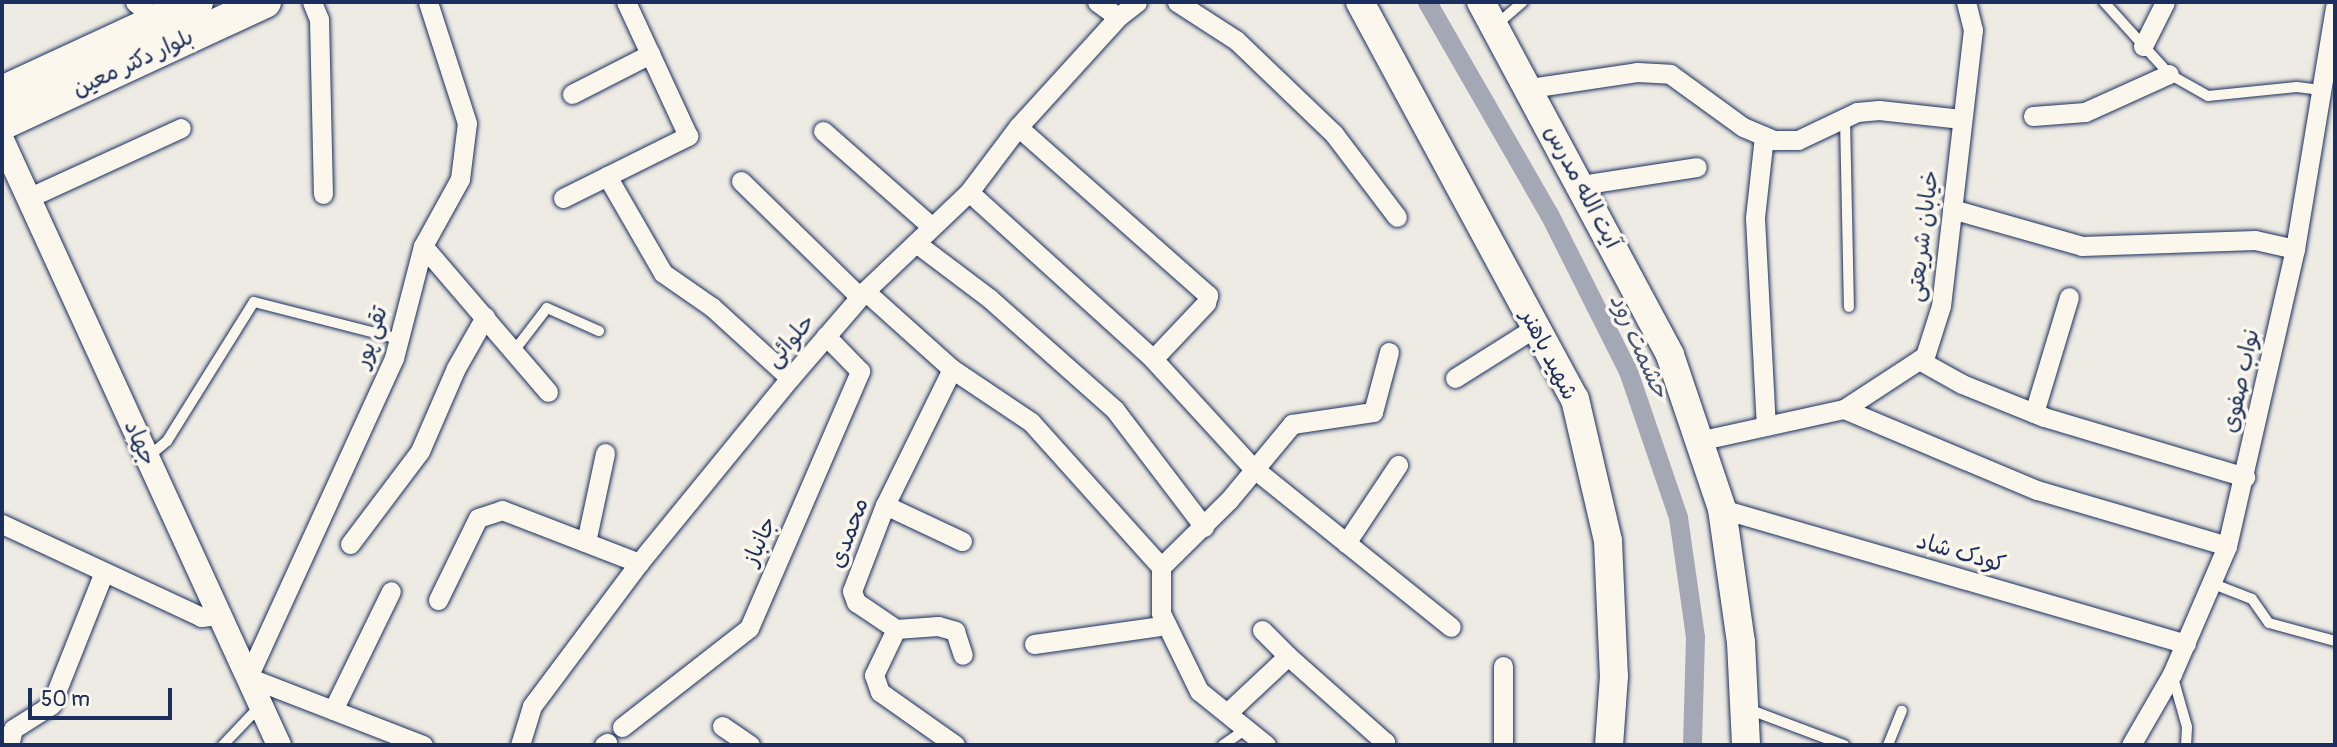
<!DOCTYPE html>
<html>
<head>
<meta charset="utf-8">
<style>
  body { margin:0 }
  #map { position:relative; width:2337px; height:747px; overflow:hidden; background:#eeebe4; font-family:Pangolin,"Playpen Sans Arabic",sans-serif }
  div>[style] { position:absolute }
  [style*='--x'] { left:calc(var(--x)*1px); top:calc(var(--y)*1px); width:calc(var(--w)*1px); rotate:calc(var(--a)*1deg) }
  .canal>* { height:19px; margin:-9.5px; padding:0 9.5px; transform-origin:9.5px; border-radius:9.5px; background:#a3a8b4 }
  .roads { filter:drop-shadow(0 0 2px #1b2f5e) drop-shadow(0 0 2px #1b2f5e) }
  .service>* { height:10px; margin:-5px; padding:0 5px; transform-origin:5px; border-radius:5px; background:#fbf7ec }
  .minor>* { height:19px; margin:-9.5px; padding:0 9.5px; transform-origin:9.5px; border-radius:9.5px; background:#fbf7ec }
  .tertiary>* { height:24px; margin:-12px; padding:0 12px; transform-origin:12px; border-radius:12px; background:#fbf7ec }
  .secondary>* { height:28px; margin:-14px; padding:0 14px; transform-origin:14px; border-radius:14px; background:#fbf7ec }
  .primary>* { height:32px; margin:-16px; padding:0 16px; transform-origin:16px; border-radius:16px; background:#fbf7ec }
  span { translate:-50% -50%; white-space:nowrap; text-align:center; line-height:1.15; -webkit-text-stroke:7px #fbf7ec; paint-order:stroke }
  .street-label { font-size:23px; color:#1b2f5e }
  .water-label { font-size:24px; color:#445378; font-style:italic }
  .frame { position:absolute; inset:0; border:4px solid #1b2f5e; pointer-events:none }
  .scale { position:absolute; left:28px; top:688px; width:144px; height:32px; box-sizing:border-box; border:4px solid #1b2f5e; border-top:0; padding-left:9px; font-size:21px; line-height:24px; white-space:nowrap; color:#1b2f5e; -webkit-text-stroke:5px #fbf7ec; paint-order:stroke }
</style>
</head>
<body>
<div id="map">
  <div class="canal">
    <i style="--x:1427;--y:2;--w:245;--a:60.1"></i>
    <i style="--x:1549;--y:214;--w:176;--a:63.3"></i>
    <i style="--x:1628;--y:371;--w:154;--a:71.1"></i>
    <i style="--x:1678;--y:517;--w:121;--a:81.9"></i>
    <i style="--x:1695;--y:637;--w:108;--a:91.6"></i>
  </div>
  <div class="roads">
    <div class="service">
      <i style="--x:2104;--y:2;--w:97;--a:47.9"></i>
      <i style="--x:2169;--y:74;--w:45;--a:29.4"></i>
      <i style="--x:2208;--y:96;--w:89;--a:-5.8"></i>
      <i style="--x:2297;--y:87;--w:26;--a:7"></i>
      <i style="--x:1495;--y:26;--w:37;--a:-41"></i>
      <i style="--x:1845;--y:118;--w:189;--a:88.8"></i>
      <i style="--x:514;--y:351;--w:54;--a:-52.5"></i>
      <i style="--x:547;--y:308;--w:57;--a:23.9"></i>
      <i style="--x:148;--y:457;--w:25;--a:-40"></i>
      <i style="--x:167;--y:441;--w:164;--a:-58"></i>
      <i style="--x:254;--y:302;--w:150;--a:14.3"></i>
      <i style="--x:2211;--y:583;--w:44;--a:21.3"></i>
      <i style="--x:2252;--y:599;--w:29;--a:55"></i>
      <i style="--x:2269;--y:623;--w:68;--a:15.3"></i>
      <i style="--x:2172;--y:674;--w:55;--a:74.2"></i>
      <i style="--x:2187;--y:727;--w:18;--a:93"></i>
      <i style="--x:1748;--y:709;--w:103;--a:20.6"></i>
      <i style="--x:223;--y:745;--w:54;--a:-46.5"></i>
      <i style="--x:1223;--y:745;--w:28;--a:-35"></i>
      <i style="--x:1888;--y:745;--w:37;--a:-68"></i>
    </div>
    <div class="minor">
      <i style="--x:135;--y:2;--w:28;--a:39"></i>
      <i style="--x:312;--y:2;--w:18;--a:68"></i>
      <i style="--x:319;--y:19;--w:175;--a:88.7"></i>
      <i style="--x:1177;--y:2;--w:70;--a:32.8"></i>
      <i style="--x:1236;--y:40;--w:136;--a:43.8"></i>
      <i style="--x:1334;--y:134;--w:104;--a:52.8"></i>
      <i style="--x:1118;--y:17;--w:24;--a:-38"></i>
      <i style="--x:2143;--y:46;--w:49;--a:-63.4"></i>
      <i style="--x:1530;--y:88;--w:108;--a:-8.5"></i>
      <i style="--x:1637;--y:72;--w:33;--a:3"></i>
      <i style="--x:1670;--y:74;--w:90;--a:36"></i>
      <i style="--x:1743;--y:127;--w:34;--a:23"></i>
      <i style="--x:1774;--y:140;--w:24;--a:0"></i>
      <i style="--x:1798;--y:140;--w:65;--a:-25.4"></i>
      <i style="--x:1857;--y:112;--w:22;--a:-5"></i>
      <i style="--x:1879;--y:110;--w:83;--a:6.2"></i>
      <i style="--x:572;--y:94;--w:88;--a:-27.1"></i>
      <i style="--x:2033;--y:116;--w:52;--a:-4.4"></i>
      <i style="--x:2085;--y:112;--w:92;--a:-24.3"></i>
      <i style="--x:1018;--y:127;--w:254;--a:41.5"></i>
      <i style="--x:1208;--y:295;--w:8;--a:104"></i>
      <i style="--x:1206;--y:303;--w:77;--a:133.4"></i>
      <i style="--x:823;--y:131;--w:145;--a:41.4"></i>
      <i style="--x:1764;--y:136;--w:82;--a:96.3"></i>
      <i style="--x:1755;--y:218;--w:208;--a:87"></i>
      <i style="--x:607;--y:176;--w:112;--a:60"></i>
      <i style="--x:663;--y:273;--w:60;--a:34.8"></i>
      <i style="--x:712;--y:307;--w:105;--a:42.3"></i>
      <i style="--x:741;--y:181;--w:166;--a:44.3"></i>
      <i style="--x:1581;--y:185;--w:117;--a:-8.8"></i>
      <i style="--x:969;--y:192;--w:248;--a:42.2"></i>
      <i style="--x:1153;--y:359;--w:147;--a:47.5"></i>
      <i style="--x:1252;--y:467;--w:255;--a:38.8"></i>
      <i style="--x:28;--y:198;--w:168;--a:-24.6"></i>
      <i style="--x:563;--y:198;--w:140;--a:-26.4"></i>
      <i style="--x:688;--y:136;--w:148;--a:-114.8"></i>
      <i style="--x:1952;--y:209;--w:135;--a:15.9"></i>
      <i style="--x:2082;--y:246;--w:173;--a:-2"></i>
      <i style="--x:2255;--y:240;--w:41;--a:12.7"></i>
      <i style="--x:916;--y:243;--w:91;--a:37"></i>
      <i style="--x:989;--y:298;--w:169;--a:41.6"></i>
      <i style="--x:1115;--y:410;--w:147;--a:52.7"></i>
      <i style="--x:423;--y:246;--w:192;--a:49.4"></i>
      <i style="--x:865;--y:291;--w:117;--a:41.9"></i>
      <i style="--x:952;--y:369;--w:95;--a:33.9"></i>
      <i style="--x:1031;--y:422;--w:195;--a:48.1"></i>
      <i style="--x:1919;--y:360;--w:49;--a:29.2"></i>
      <i style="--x:1962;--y:384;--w:88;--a:21.9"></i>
      <i style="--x:2044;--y:417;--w:210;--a:16.6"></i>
      <i style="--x:952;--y:369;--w:152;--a:116.2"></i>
      <i style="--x:885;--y:505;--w:92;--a:111"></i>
      <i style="--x:852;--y:591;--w:12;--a:70"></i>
      <i style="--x:856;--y:602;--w:48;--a:34"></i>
      <i style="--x:896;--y:629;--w:51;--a:115.6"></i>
      <i style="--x:874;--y:675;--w:18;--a:71"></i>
      <i style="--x:880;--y:692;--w:92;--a:35.2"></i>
      <i style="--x:1455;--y:378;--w:96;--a:-32.2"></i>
      <i style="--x:1844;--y:409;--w:209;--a:22.8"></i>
      <i style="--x:2037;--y:490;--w:198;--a:16.4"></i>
      <i style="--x:2034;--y:413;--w:121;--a:-73.2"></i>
      <i style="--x:1698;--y:441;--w:149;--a:-12.4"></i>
      <i style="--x:1844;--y:409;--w:97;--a:-33.2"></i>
      <i style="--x:1925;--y:356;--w:52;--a:-72.3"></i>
      <i style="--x:1941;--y:306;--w:278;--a:-83.4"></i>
      <i style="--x:1973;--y:30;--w:29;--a:-104"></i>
      <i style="--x:885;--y:505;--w:85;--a:25.1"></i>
      <i style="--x:1722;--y:509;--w:483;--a:16.2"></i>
      <i style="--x:2;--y:524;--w:220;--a:25"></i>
      <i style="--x:201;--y:617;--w:18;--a:-6"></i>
      <i style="--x:586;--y:542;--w:91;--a:-77.9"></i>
      <i style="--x:1346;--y:543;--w:94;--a:-56.3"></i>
      <i style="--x:350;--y:544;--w:116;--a:-53"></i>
      <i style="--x:420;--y:451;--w:90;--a:-66.6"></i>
      <i style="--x:456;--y:368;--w:59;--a:-60.4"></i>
      <i style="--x:438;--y:600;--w:91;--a:-64"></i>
      <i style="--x:478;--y:518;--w:25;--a:-18"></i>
      <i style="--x:502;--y:510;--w:147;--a:21.1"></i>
      <i style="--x:896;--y:629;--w:42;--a:-4.1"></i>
      <i style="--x:938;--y:626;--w:18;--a:16"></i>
      <i style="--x:955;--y:631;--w:25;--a:72"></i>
      <i style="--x:1262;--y:630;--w:37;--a:45"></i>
      <i style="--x:1034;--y:644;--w:134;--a:-8.1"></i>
      <i style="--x:333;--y:710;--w:132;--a:-64"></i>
      <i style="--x:1227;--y:713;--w:83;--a:-43.1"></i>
      <i style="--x:1288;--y:656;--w:130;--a:41.6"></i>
      <i style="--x:1385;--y:742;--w:4;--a:124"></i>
      <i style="--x:722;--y:726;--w:34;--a:34"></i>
      <i style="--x:622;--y:727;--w:161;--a:-37.9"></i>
      <i style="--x:749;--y:628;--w:280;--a:-66.6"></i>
      <i style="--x:860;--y:371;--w:49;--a:-134.2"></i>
      <i style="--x:9;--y:745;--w:16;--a:-76"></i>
      <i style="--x:13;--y:729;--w:45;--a:-32.3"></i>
      <i style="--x:51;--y:705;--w:141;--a:-68.3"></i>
      <i style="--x:423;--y:745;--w:188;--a:-158.8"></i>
      <i style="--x:248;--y:677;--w:351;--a:-65.4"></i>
      <i style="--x:394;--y:358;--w:116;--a:-75.5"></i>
      <i style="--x:423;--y:246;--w:77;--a:-61.1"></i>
      <i style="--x:460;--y:179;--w:56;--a:-82.9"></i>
      <i style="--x:467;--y:123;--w:127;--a:-107.9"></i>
      <i style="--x:520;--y:745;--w:41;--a:-72.9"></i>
      <i style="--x:532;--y:706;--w:179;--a:-53.2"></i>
      <i style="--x:639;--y:563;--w:239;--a:-50.8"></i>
      <i style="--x:790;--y:378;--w:115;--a:-49.2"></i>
      <i style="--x:865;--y:291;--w:144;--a:-43.6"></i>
      <i style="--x:969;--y:192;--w:81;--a:-53"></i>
      <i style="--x:1018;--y:127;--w:149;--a:-47.7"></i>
      <i style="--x:1118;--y:17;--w:26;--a:-144"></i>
      <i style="--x:604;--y:745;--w:4;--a:-34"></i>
      <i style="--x:1266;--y:745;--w:86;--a:-141.1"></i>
      <i style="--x:1199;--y:691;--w:87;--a:-116"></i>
      <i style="--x:1161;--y:613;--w:46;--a:-90"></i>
      <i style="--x:1161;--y:567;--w:95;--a:-44.6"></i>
      <i style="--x:1229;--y:500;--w:99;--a:-50.3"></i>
      <i style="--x:1292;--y:424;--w:82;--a:-8.4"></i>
      <i style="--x:1373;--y:412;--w:62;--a:-75.1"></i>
      <i style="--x:1503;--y:745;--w:79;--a:-90"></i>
      <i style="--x:2131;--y:745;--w:82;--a:-60"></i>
      <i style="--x:2172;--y:674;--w:139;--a:-66.7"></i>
      <i style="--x:2227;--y:546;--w:305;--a:-77.1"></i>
      <i style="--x:2295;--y:249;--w:245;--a:-80.6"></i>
    </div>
    <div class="tertiary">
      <i style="--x:2;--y:140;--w:665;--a:65.4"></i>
    </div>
    <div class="secondary">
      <i style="--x:1360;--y:2;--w:451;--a:61.6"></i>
      <i style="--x:1575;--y:399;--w:146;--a:76.9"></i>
      <i style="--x:1608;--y:541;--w:135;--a:87.5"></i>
      <i style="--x:1614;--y:676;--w:69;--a:94.1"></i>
      <i style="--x:1481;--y:2;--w:400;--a:61.8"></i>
      <i style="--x:1670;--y:355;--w:163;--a:71.3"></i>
      <i style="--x:1722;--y:509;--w:134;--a:81.9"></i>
      <i style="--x:1741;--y:642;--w:103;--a:87.2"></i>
    </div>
    <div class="primary">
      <i style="--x:2;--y:92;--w:215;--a:-24.8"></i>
      <i style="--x:2;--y:124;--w:290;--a:-24.9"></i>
    </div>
  </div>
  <div class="street-label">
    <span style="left:133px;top:63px;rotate:-25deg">بلوار دکتر معین</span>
    <span style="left:1582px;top:187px;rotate:62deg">آیت الله مدرس</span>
    <span style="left:1923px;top:236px;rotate:-83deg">خیابان شریعتی</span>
    <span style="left:371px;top:337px;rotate:-72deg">تقی پور</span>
    <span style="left:790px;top:341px;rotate:-49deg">حلوائی</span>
    <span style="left:1549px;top:355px;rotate:63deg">شهید باهنر</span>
    <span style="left:2241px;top:381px;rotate:-78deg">نواب صفوی</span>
    <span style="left:140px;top:443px;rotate:65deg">جهاد</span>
    <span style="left:849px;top:533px;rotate:-69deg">محمدی</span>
    <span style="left:760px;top:541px;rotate:-66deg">جانباز</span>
    <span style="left:1961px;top:553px;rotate:16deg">کودک شاد</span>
  </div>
  <div class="water-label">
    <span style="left:1639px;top:346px;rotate:66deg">حشمت رود</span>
  </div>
  <div class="frame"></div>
  <div class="scale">50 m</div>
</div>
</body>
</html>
